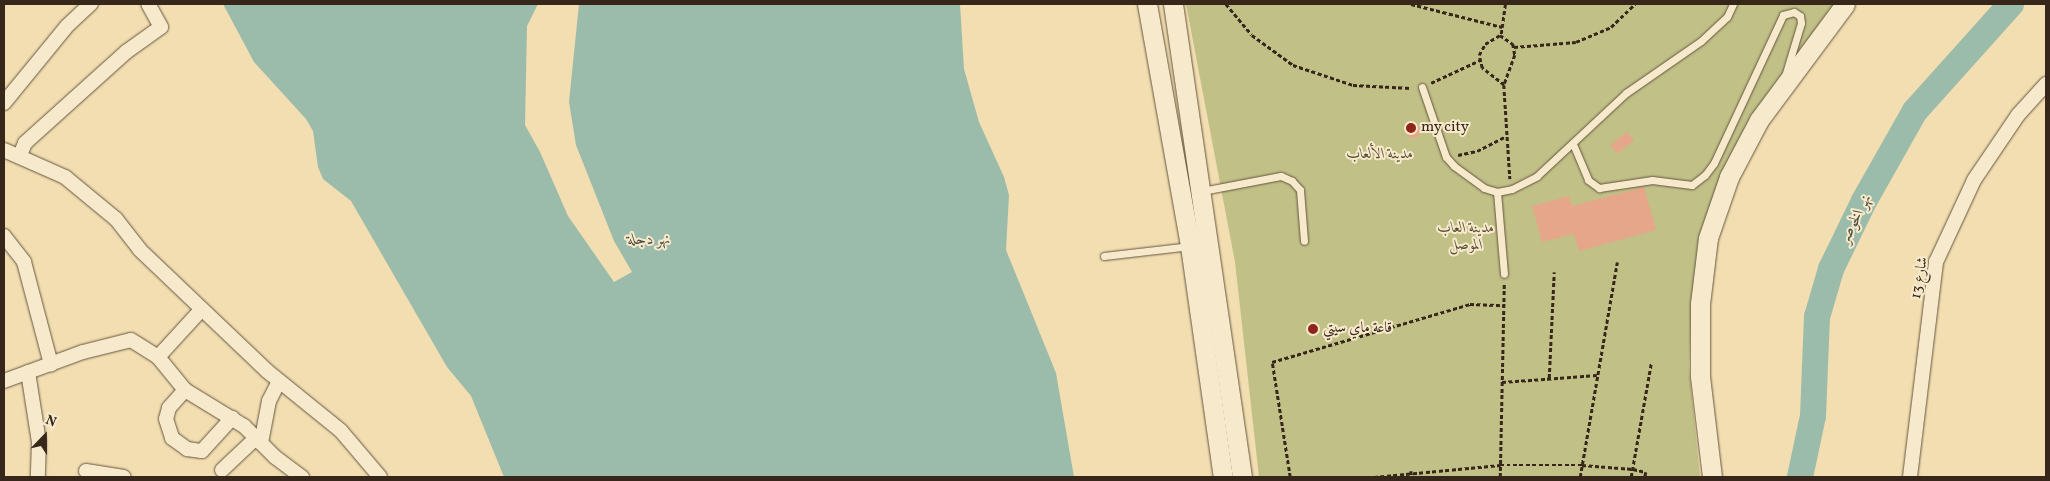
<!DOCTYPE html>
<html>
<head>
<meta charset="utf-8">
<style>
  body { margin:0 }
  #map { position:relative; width:2050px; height:481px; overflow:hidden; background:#f2deb0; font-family:Vollkorn,Amiri,serif }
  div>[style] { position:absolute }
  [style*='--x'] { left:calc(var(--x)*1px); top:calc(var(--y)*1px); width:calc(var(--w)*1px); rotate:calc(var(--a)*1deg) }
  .green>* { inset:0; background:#c0c087 }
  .water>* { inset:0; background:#9bbcab }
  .pier>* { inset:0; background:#f2deb0 }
  .river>* { height:26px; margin:-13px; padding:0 13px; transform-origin:13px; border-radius:13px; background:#9bbcab }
  .building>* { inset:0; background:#e5a689; transform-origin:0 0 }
  .path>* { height:2.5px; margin-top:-1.25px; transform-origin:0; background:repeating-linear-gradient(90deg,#37271b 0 4px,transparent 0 6.5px) }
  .roads { filter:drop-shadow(0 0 1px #665540) drop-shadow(0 0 1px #665540) }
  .service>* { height:7px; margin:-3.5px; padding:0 3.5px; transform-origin:3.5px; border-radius:3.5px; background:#f7eacc }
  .minor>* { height:14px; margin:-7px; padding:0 7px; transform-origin:7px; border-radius:7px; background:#f7eacc }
  .secondary>* { height:19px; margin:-9.5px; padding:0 9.5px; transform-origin:9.5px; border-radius:9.5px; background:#f7eacc }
  .dots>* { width:14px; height:14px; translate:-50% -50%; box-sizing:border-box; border:2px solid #f7eacc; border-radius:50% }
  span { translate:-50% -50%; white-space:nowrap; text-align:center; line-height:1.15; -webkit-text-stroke:4px #f7eacc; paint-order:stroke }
  .poi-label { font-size:15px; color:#37271b }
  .left { translate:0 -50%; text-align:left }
  .park-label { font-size:15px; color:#594d36; font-style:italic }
  .street-label { font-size:15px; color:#37271b }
  .water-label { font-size:16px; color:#504c3f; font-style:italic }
  .frame { position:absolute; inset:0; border:5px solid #37271b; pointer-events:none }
  .north { position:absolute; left:20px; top:411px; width:50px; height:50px; -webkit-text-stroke:4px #f7eacc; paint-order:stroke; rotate:22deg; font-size:14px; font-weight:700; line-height:20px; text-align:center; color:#37271b }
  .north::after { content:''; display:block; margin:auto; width:18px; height:22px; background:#37271b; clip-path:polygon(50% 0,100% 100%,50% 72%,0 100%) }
</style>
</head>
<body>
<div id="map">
  <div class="green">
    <i style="clip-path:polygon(1186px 4px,1835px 4px,1761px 103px,1692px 293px,1689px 367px,1700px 477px,1259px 477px,1235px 262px)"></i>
  </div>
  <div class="water">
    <i style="clip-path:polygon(223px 4px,960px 4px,964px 69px,979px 122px,1004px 177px,1009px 195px,1006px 250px,1056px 373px,1074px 477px,504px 477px,471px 396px,447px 367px,351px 201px,323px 179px,318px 167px,313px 131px,306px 119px,254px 62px)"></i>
  </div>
  <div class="pier">
    <i style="clip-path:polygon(538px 4px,579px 4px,569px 102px,576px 145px,614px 241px,632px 272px,614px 282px,568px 216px,540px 152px,525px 125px,527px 26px)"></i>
  </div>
  <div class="river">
    <i style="--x:1800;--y:477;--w:62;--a:-78"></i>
    <i style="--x:1813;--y:416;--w:99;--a:-87.7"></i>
    <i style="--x:1817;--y:317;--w:50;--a:-73.7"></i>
    <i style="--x:1831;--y:269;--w:76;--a:-64.1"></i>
    <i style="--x:1864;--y:201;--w:103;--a:-60.5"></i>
    <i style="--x:1915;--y:111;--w:144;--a:-48.1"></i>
  </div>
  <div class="building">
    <i style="clip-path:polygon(1408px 124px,1419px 126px,1419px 137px,1408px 137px)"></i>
    <i style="left:1627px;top:132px;width:11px;height:21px;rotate:52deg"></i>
    <i style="clip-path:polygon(1644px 187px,1656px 230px,1579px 251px,1574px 234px,1542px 242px,1532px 206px,1569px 196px,1572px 206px)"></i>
  </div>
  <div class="path">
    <i style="--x:1226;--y:4;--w:40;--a:50"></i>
    <i style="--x:1252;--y:35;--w:51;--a:36.2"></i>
    <i style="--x:1293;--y:65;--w:63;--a:18.4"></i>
    <i style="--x:1353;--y:85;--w:58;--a:3"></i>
    <i style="--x:1411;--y:4;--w:94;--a:14.2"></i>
    <i style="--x:1501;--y:34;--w:30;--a:-82"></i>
    <i style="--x:1514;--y:47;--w:62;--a:-4.6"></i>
    <i style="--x:1576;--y:42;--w:38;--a:-23"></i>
    <i style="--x:1611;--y:27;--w:33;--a:-44"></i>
    <i style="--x:1431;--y:83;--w:54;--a:-25.1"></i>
    <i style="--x:1504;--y:85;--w:28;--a:-142"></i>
    <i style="--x:1482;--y:68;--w:13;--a:-103"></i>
    <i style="--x:1479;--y:55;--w:13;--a:-61"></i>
    <i style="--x:1485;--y:44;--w:17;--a:-31"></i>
    <i style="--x:1500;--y:35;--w:16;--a:35"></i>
    <i style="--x:1513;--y:44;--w:11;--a:80"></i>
    <i style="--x:1515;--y:55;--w:32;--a:110"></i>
    <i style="--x:1504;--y:85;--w:94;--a:86.3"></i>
    <i style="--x:1458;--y:155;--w:19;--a:-12"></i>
    <i style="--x:1477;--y:151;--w:31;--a:-27"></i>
    <i style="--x:1549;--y:378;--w:106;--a:-87.3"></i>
    <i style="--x:1502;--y:382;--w:95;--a:-4.2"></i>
    <i style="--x:1411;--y:471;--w:6;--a:81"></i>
    <i style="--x:1290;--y:477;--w:116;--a:-98.9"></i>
    <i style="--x:1272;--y:362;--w:206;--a:-16.3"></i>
    <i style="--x:1470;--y:304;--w:34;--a:2"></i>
    <i style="--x:1374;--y:477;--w:127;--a:-5.4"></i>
    <i style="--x:1500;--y:465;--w:82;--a:0"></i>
    <i style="--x:1582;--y:465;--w:51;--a:4.5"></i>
    <i style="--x:1633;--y:469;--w:13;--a:13"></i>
    <i style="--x:1646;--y:472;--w:5;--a:101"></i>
    <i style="--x:1500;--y:477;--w:193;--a:-88.8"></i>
    <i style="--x:1580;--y:477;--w:218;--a:-80.2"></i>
    <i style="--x:1631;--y:477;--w:115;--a:-80"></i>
  </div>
  <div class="roads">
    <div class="service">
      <i style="--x:1422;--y:87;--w:74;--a:71.1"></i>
      <i style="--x:1446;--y:157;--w:12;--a:48"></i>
      <i style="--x:1454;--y:166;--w:37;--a:36"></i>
      <i style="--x:1484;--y:188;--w:14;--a:17"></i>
      <i style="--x:1497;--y:192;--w:15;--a:-11"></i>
      <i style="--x:1512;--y:189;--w:28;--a:-27"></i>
      <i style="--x:1537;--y:176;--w:122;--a:-43"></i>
      <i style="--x:1626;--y:93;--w:91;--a:-34.7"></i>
      <i style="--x:1701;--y:41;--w:35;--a:-43"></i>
      <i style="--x:1727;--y:17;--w:14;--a:-65"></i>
      <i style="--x:1573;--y:144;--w:39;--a:67"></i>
      <i style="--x:1588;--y:180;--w:14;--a:36"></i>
      <i style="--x:1599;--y:188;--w:54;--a:-8.6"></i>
      <i style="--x:1652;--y:180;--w:40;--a:7.1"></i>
      <i style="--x:1692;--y:185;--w:16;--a:-38"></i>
      <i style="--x:1705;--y:175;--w:15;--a:-53"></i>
      <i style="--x:1714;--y:163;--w:163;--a:-65"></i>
      <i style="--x:1783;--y:15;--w:11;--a:-15"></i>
      <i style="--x:1794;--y:12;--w:7;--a:34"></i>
      <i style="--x:1800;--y:16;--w:7;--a:82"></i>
      <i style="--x:1801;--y:23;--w:52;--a:106.7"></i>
      <i style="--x:1202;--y:191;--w:80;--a:-10.8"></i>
      <i style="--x:1281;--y:176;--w:12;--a:24"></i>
      <i style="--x:1292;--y:181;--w:12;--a:48"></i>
      <i style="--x:1300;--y:190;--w:51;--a:85.5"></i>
      <i style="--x:1497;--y:192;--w:82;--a:85.1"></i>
      <i style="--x:1104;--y:256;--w:87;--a:-6.6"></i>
    </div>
    <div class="minor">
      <i style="--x:4;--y:103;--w:99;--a:-50.7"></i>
      <i style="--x:67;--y:26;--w:33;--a:-43"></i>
      <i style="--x:4;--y:150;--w:67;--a:23.9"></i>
      <i style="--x:65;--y:177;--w:66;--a:39.5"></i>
      <i style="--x:116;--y:219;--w:39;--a:52"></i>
      <i style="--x:140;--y:250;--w:175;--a:43.6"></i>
      <i style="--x:267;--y:371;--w:95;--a:39"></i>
      <i style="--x:341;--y:431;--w:60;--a:49.7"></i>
      <i style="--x:20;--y:155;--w:13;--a:-67"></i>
      <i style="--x:25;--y:143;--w:136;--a:-42"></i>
      <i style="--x:126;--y:52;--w:43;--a:-35.5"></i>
      <i style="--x:161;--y:27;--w:26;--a:-119"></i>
      <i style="--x:4;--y:236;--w:33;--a:52"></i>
      <i style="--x:24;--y:262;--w:106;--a:75.2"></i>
      <i style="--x:158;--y:357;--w:65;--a:-47.5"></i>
      <i style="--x:28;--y:372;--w:71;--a:81.1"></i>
      <i style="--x:39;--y:442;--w:35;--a:92"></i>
      <i style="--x:4;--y:381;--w:84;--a:-20.2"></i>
      <i style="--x:83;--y:352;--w:49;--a:-14"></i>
      <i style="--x:131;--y:340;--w:32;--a:32"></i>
      <i style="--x:158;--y:357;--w:43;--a:50.7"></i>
      <i style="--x:185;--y:390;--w:69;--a:31.4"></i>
      <i style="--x:244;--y:426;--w:44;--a:45"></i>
      <i style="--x:275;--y:457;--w:34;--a:37"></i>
      <i style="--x:185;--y:390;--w:24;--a:132"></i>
      <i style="--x:169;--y:408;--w:11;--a:105"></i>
      <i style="--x:166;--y:419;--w:20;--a:72"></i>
      <i style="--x:172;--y:438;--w:19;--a:36"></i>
      <i style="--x:187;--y:449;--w:15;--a:8"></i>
      <i style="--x:202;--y:451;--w:45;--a:-47.7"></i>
      <i style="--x:261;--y:443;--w:43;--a:-79.2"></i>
      <i style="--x:269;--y:401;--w:22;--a:-63"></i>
      <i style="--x:222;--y:470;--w:47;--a:-43.3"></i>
      <i style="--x:86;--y:471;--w:38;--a:9"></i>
      <i style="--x:1910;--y:477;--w:217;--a:-83.1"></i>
      <i style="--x:1936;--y:262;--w:90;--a:-65.1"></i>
      <i style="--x:1974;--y:180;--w:78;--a:-55.9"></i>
      <i style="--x:2018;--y:115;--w:42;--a:-47.9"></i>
    </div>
    <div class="secondary">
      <i style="--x:1147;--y:4;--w:246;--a:79.9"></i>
      <i style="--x:1190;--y:246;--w:233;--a:81.9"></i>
      <i style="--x:1173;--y:4;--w:478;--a:81.7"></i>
      <i style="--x:1712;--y:477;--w:102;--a:-96.8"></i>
      <i style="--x:1700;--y:376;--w:72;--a:-90"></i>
      <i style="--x:1700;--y:304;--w:66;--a:-83.1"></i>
      <i style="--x:1708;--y:238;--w:65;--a:-71"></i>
      <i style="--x:1729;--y:177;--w:64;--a:-62.2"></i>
      <i style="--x:1759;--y:120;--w:144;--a:-53.4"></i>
    </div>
  </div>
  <div class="dots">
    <i style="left:1411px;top:128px;background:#8f2418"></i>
    <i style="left:1313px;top:329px;background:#8f2418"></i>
  </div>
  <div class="poi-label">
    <span class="left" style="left:1421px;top:128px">my city</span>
    <span class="left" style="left:1323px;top:329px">قاعة ماي سيتي</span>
  </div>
  <div class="park-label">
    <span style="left:1380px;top:155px">مدينة الألعاب</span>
    <span style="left:1466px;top:237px">مدينة العاب<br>الموصل</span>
  </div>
  <div class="street-label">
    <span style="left:1920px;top:278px;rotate:-80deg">شارع 13</span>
  </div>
  <div class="water-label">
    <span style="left:1856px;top:219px;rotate:-63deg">نهر الخوصر</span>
    <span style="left:649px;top:240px">نهر دجلة</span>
  </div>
  <div class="frame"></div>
  <div class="north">N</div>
</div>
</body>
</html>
